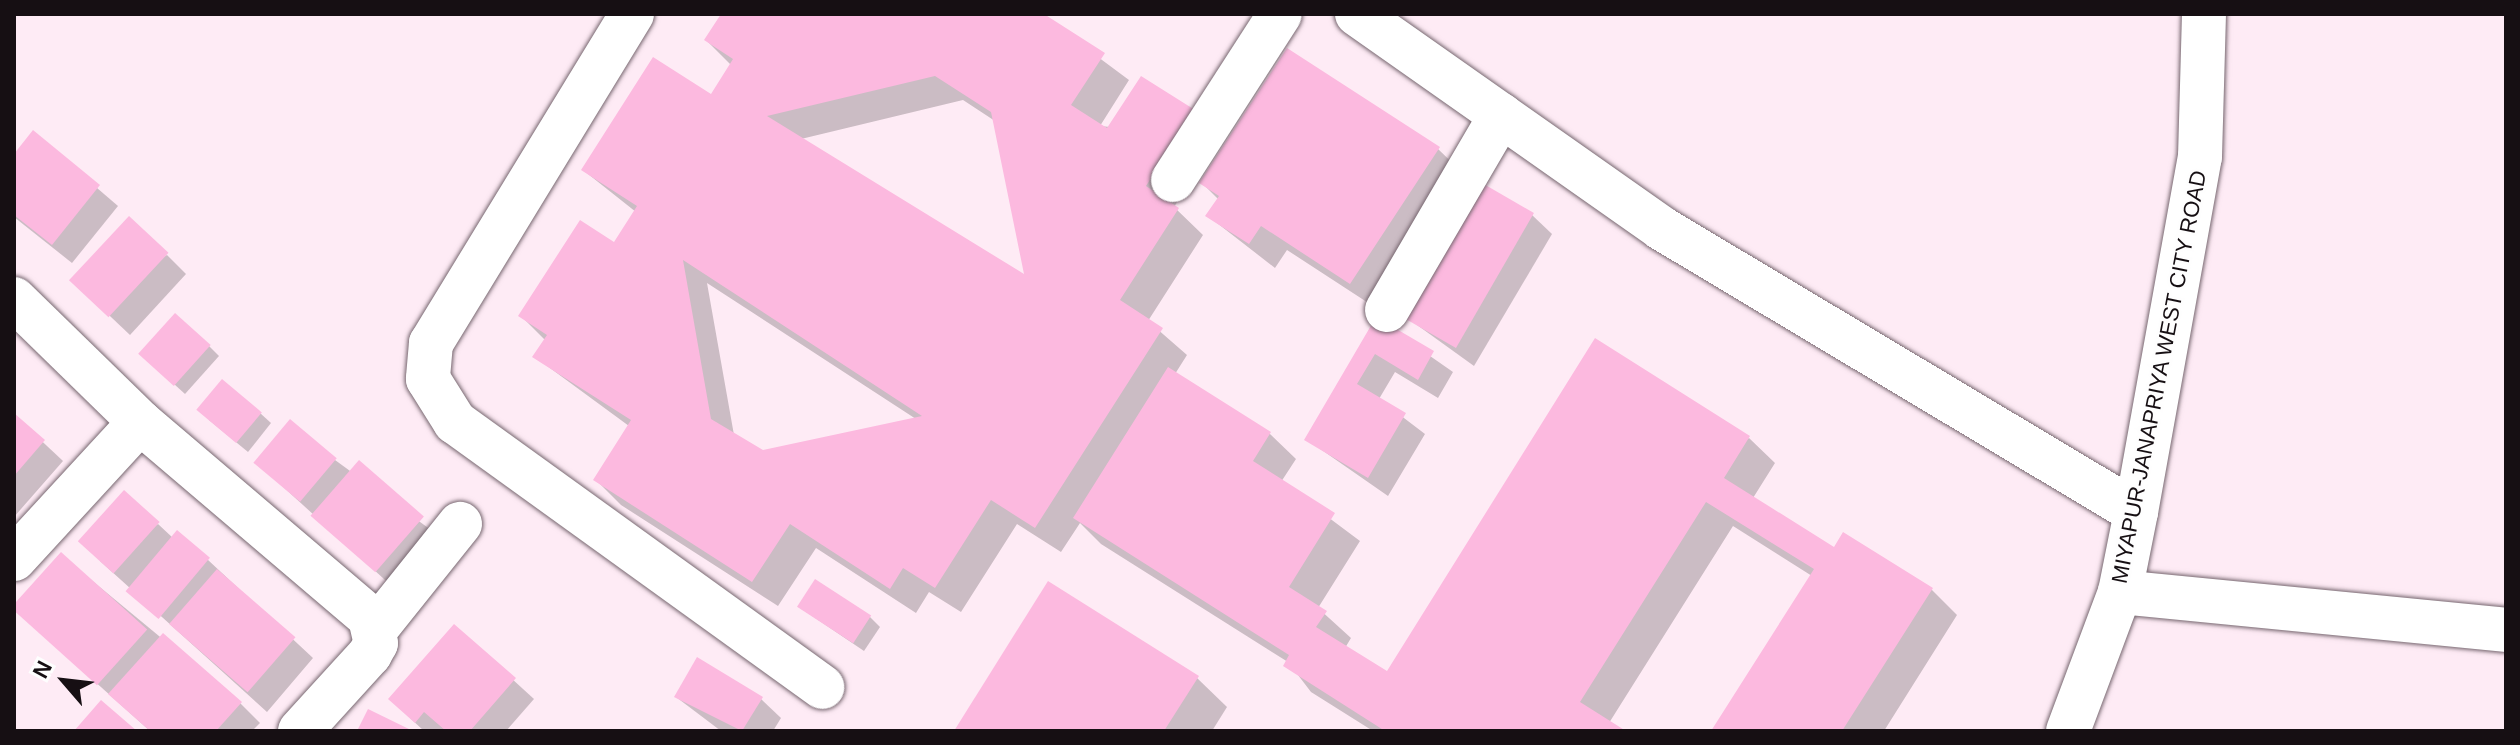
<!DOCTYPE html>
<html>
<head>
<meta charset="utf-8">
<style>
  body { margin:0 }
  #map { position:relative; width:2520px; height:745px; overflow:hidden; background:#feebf5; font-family:Helvetica,sans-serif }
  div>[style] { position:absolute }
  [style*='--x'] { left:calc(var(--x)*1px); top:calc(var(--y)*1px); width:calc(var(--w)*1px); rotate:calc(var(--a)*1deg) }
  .shadow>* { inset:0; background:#0003 }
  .building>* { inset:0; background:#fcb9df; transform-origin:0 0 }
  .roads { filter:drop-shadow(0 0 2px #776770) drop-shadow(0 0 2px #776770) }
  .minor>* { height:44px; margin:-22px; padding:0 22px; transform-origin:22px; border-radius:22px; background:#fff }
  span { translate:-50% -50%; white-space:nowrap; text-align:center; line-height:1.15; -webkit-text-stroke:6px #fefefe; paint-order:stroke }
  .street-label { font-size:22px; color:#160f13 }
  .frame { position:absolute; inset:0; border:16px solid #160f13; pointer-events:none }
  .north { position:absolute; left:24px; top:641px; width:80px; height:80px; -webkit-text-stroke:6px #fefefe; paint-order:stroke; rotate:298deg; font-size:22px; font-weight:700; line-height:32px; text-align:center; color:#160f13 }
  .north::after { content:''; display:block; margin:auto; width:28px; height:36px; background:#160f13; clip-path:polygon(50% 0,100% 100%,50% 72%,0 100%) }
</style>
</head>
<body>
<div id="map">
  <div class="shadow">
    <i style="clip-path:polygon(evenodd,723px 14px,1040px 14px,1129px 80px,1100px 126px,1219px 138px,1174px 207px,1203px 235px,1148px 321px,1187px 355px,1175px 374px,1270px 434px,1296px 459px,1281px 482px,1360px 541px,1318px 608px,1351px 638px,1345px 648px,1387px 674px,1749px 438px,1775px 463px,1753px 498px,1835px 550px,1931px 589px,1957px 615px,1884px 731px,1714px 731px,1812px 576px,1733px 526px,1609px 723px,1622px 731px,1373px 731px,1311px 692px,1288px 662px,1101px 544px,1080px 523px,1061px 552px,1017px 524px,961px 612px,929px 592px,916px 613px,816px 548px,778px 606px,621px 505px,596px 480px,629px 426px,535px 357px,546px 341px,521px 316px,615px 244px,636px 212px,583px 170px,711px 97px,731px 65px,706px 40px,723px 14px,963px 100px,995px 121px,1027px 278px,801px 139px,963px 100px,723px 14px,707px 283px,916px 419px,762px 452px,734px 435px,707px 283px)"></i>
    <i style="clip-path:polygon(33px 133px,118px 206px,72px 263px,14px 217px,14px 157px)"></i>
    <i style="clip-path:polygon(1438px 149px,1464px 174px,1376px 308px,1287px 250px,1275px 268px,1208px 216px,1219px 200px,1201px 182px)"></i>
    <i style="clip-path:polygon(1532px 215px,1552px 234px,1474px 366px,1406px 317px)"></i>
    <i style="clip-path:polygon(167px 255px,186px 274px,130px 335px,92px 299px)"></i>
    <i style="clip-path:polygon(1377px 319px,1453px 372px,1438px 398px,1395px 372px,1379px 399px,1425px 434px,1388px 496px,1306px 439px)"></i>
    <i style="clip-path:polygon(209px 346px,219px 356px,185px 394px,152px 364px)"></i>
    <i style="clip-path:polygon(260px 413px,271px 423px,248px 452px,209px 420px)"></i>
    <i style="clip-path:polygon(14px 415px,63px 461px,14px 517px)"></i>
    <i style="clip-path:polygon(335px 460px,442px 538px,396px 590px,257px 463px)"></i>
    <i style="clip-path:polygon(158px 524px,173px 538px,178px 532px,313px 658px,267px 712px,100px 561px)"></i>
    <i style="clip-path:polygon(61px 555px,240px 703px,260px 723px,252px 731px,150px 731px,34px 627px,14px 608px)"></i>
    <i style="clip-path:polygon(799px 607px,870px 617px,880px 627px,864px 651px)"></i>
    <i style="clip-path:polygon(454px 626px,534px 699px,506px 731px,424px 731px,410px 718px)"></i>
    <i style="clip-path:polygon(1197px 678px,1227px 707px,1212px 731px,956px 731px)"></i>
    <i style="clip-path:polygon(676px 697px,761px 699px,781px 718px,773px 731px,721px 731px)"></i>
  </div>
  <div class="building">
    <i style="clip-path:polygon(evenodd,721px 14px,1044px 14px,1105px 53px,1071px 105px,1107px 128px,1141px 76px,1195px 110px,1146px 186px,1179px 208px,1120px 300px,1163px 328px,1035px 528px,991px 500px,935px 588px,903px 568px,890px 589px,790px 524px,752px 582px,593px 480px,631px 420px,532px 357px,547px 335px,518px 316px,580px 220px,614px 242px,637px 206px,581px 170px,653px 57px,711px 94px,733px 59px,704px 40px,721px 14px,935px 76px,991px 112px,1024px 274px,767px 116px,935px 76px,721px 14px,683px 260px,922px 416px,763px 450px,711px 419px,683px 260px)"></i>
    <i style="clip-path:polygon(1287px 48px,1440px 147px,1350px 284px,1261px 226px,1249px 244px,1205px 216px,1219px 196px,1199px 183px)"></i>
    <i style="clip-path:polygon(33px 130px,100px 185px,52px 245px,14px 215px,14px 154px)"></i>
    <i style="left:1482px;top:183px;width:60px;height:156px;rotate:30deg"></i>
    <i style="left:129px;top:216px;width:54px;height:88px;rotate:43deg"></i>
    <i style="left:175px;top:313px;width:48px;height:55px;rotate:42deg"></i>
    <i style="clip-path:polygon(1376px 317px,1434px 351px,1418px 380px,1375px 354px,1357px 384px,1406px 413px,1368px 478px,1304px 440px)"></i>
    <i style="clip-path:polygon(1595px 338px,1750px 436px,1724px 478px,1834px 547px,1843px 532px,1933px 588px,1842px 731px,1711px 731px,1814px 569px,1706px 502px,1580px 702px,1626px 731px,1385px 731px,1283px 666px,1289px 655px,1073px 518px,1168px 367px,1271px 432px,1253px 461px,1335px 513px,1289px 587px,1327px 611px,1316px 627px,1387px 671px)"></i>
    <i style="left:222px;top:379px;width:52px;height:40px;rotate:40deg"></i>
    <i style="clip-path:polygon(14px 413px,45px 440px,14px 476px)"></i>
    <i style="left:290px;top:419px;width:61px;height:57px;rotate:40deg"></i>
    <i style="left:359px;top:460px;width:86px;height:74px;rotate:41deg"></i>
    <i style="left:124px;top:490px;width:48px;height:69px;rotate:42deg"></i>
    <i style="left:177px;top:530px;width:43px;height:80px;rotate:40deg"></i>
    <i style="left:61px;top:552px;width:116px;height:75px;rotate:42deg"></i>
    <i style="left:217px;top:569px;width:104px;height:73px;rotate:41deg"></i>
    <i style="left:815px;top:579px;width:67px;height:33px;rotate:33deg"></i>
    <i style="clip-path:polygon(1048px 581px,1199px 676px,1164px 731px,954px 731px)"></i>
    <i style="clip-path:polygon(454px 624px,516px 678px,470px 731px,446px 731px,424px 712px,415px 723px,388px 699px)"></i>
    <i style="clip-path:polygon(163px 633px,242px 702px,216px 731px,150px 731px,108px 694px)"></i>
    <i style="clip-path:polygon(697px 657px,763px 697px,742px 731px,674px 697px)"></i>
    <i style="clip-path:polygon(101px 700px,137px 731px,74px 731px)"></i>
    <i style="clip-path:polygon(368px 709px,413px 731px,357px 731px)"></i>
  </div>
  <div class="roads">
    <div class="minor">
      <i style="--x:632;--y:14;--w:386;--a:121.4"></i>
      <i style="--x:431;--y:343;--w:36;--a:95"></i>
      <i style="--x:428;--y:379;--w:51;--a:57.9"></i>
      <i style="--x:455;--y:422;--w:453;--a:35.8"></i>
      <i style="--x:1357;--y:14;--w:372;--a:35.1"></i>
      <i style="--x:1661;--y:228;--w:553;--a:30.87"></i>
      <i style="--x:1173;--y:180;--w:197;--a:-57.2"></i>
      <i style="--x:14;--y:299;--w:176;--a:44.3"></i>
      <i style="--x:140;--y:422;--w:302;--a:40.4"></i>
      <i style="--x:370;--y:618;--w:26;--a:77"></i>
      <i style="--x:376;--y:643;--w:13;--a:119"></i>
      <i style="--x:370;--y:654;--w:104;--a:132.3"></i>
      <i style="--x:1387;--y:310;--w:226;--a:-59.7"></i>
      <i style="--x:14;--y:559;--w:186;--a:-47.4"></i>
      <i style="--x:2120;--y:592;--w:388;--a:5.6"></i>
      <i style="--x:375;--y:630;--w:136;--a:-51.3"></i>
      <i style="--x:2068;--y:731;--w:148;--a:-69.5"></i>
      <i style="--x:2120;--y:592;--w:82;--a:-78.7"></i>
      <i style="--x:2136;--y:512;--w:361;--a:-79.8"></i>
      <i style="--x:2200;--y:157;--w:143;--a:-88.4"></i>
    </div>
  </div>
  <div class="street-label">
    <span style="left:2159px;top:377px;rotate:-79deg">MIYAPUR-JANAPRIYA WEST CITY ROAD</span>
  </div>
  <div class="frame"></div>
  <div class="north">N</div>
</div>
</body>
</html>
